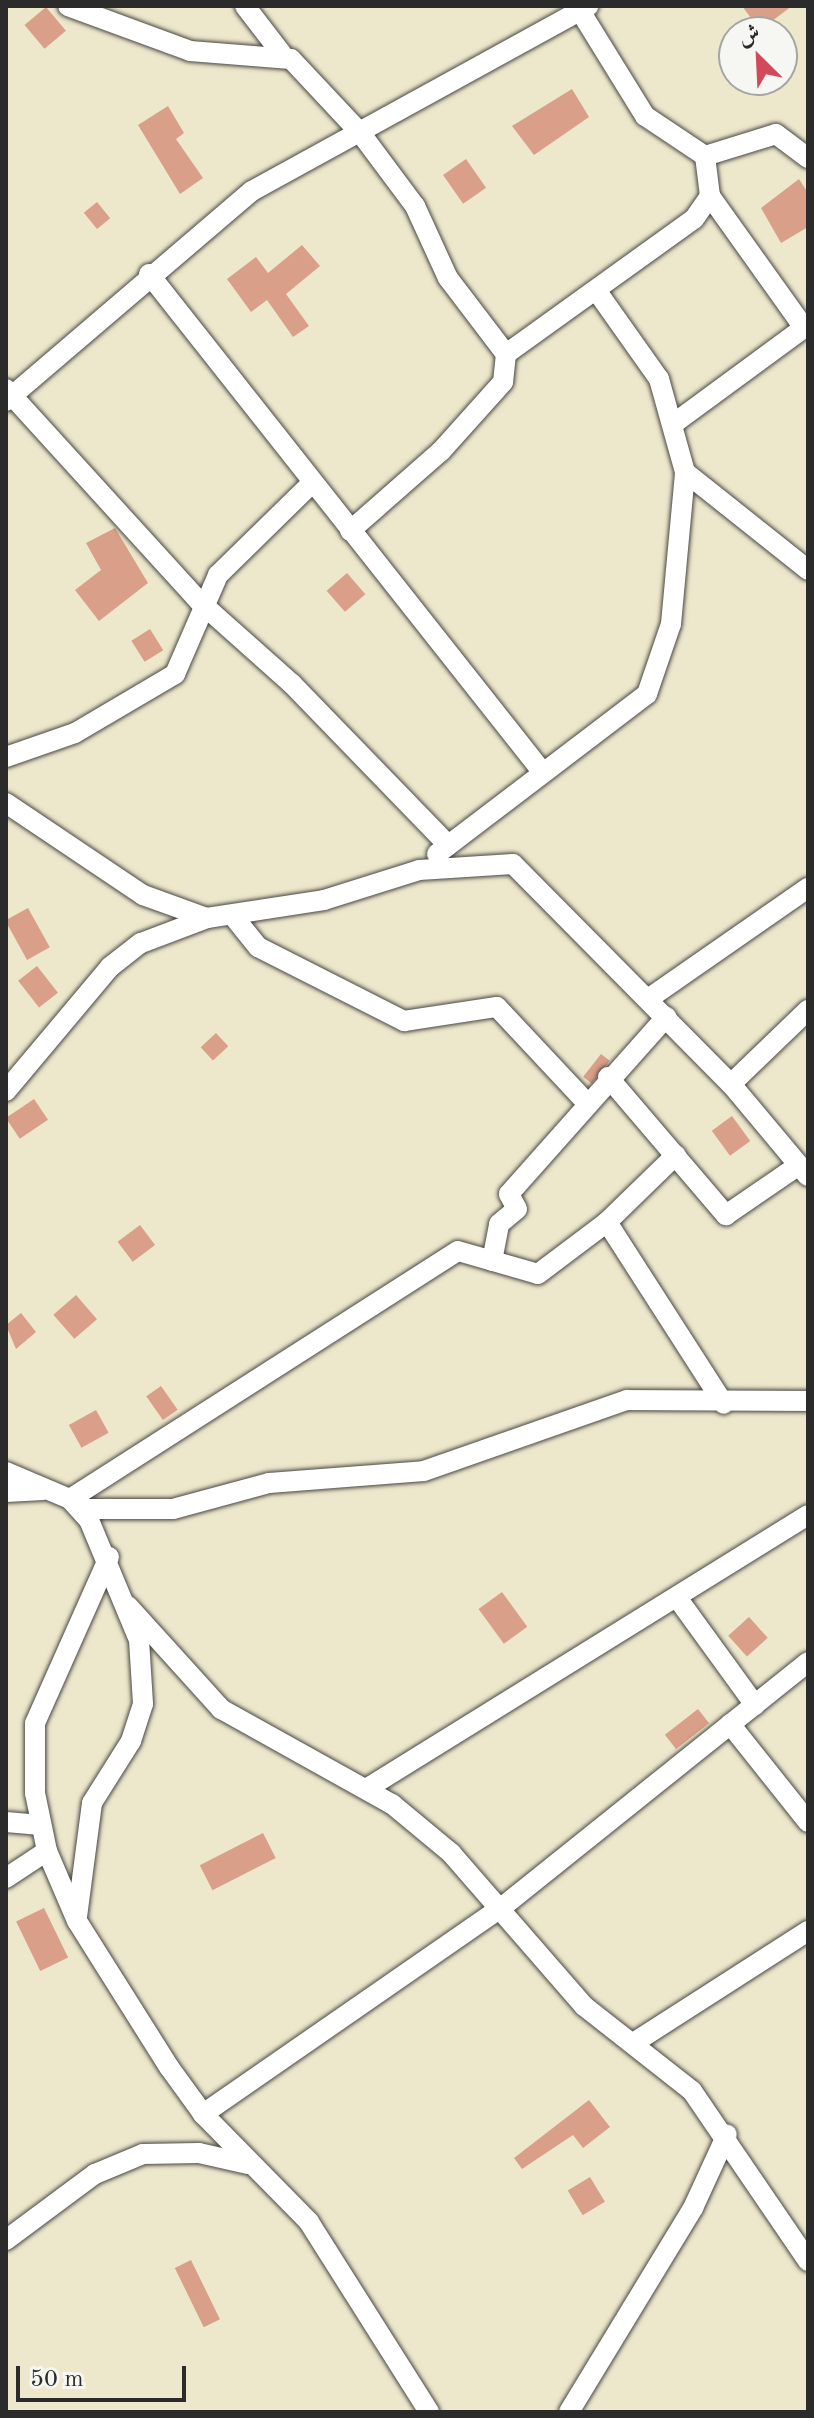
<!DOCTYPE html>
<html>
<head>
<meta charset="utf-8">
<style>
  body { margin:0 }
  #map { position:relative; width:814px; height:2418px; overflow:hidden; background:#ede7cc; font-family:"Old Standard TT",Amiri,serif }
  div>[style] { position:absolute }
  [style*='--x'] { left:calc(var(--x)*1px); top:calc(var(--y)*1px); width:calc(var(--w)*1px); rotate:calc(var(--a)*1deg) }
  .building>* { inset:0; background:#da9f88; transform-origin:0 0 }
  .roads { filter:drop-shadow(0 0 2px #484743) drop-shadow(0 0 2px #484743) }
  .street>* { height:20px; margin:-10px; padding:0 10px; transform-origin:10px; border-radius:10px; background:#fff }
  span { translate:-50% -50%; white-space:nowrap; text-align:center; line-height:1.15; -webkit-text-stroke:7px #f6f6f2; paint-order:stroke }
  .frame { position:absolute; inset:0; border:8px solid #2b2b2b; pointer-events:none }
  .north { position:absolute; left:718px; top:16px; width:80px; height:80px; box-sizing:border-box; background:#f6f6f2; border:2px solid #a5a5a2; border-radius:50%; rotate:336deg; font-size:22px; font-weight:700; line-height:32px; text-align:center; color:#2b2b2b }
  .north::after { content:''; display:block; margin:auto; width:28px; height:36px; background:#d1495b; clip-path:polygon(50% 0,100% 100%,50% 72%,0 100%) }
  .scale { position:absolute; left:16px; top:2366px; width:170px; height:36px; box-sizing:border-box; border:4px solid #2b2b2b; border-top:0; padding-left:10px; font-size:24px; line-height:28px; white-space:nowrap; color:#2b2b2b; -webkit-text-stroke:6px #f6f6f2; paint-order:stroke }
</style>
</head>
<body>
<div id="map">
  <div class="building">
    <i style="clip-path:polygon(742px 6px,792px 6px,760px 30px)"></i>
    <i style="left:46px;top:7px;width:31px;height:28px;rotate:50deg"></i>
    <i style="clip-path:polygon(572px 89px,589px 117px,534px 155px,512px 126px)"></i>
    <i style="clip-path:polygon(168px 106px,184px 133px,176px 139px,203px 178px,180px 194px,138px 125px)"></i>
    <i style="left:466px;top:159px;width:35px;height:28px;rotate:55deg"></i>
    <i style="clip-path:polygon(799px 179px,808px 193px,808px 227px,781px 243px,761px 208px)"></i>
    <i style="left:97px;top:202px;width:21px;height:17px;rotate:51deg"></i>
    <i style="clip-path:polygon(302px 245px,320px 266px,286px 294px,309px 326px,293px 337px,267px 300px,251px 312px,227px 279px,256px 257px,268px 273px)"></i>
    <i style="clip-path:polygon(115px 528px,148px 583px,99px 621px,75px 590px,101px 570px,86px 543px)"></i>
    <i style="left:347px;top:573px;width:28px;height:27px;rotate:49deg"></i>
    <i style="left:150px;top:629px;width:25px;height:22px;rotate:58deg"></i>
    <i style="left:28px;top:908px;width:45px;height:26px;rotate:61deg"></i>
    <i style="left:37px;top:966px;width:34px;height:24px;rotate:52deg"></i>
    <i style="left:216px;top:1033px;width:18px;height:21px;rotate:47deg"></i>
    <i style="left:601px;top:1054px;width:11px;height:29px;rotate:38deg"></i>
    <i style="left:34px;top:1099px;width:25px;height:34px;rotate:56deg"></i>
    <i style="left:732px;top:1116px;width:31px;height:25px;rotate:54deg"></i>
    <i style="left:140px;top:1225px;width:25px;height:28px;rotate:53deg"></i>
    <i style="left:76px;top:1295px;width:32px;height:30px;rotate:49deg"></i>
    <i style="clip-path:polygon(21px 1313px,36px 1332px,16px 1349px,6px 1325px)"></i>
    <i style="left:161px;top:1386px;width:29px;height:18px;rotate:55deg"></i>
    <i style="left:96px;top:1410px;width:26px;height:31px;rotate:61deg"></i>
    <i style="left:502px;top:1592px;width:43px;height:29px;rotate:54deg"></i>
    <i style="left:749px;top:1617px;width:28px;height:28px;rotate:48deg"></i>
    <i style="left:698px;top:1709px;width:18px;height:42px;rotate:52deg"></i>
    <i style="left:263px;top:1833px;width:28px;height:71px;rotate:63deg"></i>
    <i style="left:44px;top:1908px;width:55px;height:31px;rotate:64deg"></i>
    <i style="clip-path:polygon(589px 2100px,610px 2127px,583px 2148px,573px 2135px,522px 2169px,514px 2158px)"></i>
    <i style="left:590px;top:2177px;width:29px;height:26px;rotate:59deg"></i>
    <i style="left:191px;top:2260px;width:66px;height:18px;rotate:64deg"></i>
  </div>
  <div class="roads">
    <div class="street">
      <i style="--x:68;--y:6;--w:130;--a:20.2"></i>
      <i style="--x:190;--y:51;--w:101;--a:4.5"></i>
      <i style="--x:291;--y:59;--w:104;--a:46.9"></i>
      <i style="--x:362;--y:135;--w:89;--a:53.3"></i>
      <i style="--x:415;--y:206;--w:79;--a:65.4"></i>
      <i style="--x:448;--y:278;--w:96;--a:52.7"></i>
      <i style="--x:506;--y:354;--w:28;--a:96"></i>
      <i style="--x:503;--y:382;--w:93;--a:131.9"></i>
      <i style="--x:441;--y:451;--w:121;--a:138.7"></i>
      <i style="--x:245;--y:6;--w:61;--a:52.4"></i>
      <i style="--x:705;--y:156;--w:74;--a:-17.2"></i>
      <i style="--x:776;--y:134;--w:40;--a:37"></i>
      <i style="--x:710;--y:196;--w:162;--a:54.5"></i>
      <i style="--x:149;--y:274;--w:631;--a:51.69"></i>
      <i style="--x:596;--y:290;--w:109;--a:54.7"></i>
      <i style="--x:659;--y:379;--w:97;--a:74.4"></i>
      <i style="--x:685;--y:472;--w:157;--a:38.5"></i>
      <i style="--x:506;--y:354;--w:231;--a:-35.7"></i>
      <i style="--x:694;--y:219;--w:28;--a:-55"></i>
      <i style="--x:710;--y:196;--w:40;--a:-97.1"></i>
      <i style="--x:705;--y:156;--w:72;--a:-146.3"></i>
      <i style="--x:645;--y:116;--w:129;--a:-121.7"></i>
      <i style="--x:6;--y:389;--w:288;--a:47.7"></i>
      <i style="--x:200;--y:602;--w:123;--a:41.7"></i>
      <i style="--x:292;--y:684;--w:224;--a:45.9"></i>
      <i style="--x:6;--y:401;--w:323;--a:-40.5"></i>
      <i style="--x:252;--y:191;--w:384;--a:-28.8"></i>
      <i style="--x:673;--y:424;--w:167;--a:-36.3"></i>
      <i style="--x:6;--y:757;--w:73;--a:-19.2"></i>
      <i style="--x:75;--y:733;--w:116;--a:-30.5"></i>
      <i style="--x:175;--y:674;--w:108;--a:-66.5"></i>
      <i style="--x:218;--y:575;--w:132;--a:-44.4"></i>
      <i style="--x:6;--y:803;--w:165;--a:33.9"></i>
      <i style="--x:143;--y:895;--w:68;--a:19.8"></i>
      <i style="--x:207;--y:918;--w:118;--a:-8.7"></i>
      <i style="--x:324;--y:900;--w:100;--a:-17.5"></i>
      <i style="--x:419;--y:870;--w:94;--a:-3.7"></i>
      <i style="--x:513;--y:864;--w:310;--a:45.3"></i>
      <i style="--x:731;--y:1084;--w:120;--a:50.1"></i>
      <i style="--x:437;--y:854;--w:264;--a:-37.3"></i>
      <i style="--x:647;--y:694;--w:74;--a:-71.1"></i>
      <i style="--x:671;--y:624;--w:153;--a:-84.7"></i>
      <i style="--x:233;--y:916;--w:40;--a:51"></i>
      <i style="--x:258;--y:947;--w:164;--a:26.9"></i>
      <i style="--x:404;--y:1021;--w:94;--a:-8.6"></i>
      <i style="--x:497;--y:1007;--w:130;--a:46.9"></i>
      <i style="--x:648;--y:999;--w:195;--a:-34.8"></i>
      <i style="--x:608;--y:1077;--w:182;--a:49.5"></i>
      <i style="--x:726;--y:1215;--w:88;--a:-34.4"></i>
      <i style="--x:731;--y:1084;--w:107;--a:-43.9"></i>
      <i style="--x:6;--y:1091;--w:162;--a:-50"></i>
      <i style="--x:110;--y:967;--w:39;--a:-38"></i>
      <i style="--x:141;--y:943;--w:71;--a:-20.7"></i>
      <i style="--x:607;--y:1222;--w:216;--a:57.3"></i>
      <i style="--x:492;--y:1261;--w:38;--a:-79"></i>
      <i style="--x:499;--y:1224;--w:23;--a:-40"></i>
      <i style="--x:517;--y:1209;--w:17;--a:-118"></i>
      <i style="--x:509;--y:1194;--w:237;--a:-48.4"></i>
      <i style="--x:6;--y:1472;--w:69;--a:22.9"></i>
      <i style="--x:70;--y:1499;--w:28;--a:48"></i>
      <i style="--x:89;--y:1520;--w:130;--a:67.4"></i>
      <i style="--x:139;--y:1640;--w:64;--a:86.4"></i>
      <i style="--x:143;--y:1704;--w:39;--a:108"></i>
      <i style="--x:131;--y:1741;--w:73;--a:122.2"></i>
      <i style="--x:92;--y:1803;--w:115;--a:97.5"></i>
      <i style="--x:6;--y:1492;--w:37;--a:-3"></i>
      <i style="--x:70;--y:1499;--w:460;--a:-32.6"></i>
      <i style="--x:458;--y:1251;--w:83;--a:16"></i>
      <i style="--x:538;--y:1274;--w:86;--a:-37"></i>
      <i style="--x:607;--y:1222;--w:96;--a:-44.2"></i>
      <i style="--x:80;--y:1509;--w:93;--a:0"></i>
      <i style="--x:173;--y:1509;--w:99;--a:-15.2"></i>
      <i style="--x:269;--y:1483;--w:155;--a:-4.4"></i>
      <i style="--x:424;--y:1471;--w:215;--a:-19.3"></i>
      <i style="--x:627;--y:1400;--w:181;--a:0.3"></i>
      <i style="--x:109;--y:1557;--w:182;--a:114"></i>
      <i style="--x:35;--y:1723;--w:70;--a:90"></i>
      <i style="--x:35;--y:1793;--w:59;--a:78.3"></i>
      <i style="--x:47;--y:1851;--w:76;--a:66.8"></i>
      <i style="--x:77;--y:1921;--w:173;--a:57.8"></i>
      <i style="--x:169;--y:2067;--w:58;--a:54.1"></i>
      <i style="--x:203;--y:2114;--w:151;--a:45.5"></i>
      <i style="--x:309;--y:2222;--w:225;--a:57.7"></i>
      <i style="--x:678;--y:1599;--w:131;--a:54"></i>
      <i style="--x:128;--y:1606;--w:139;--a:47.9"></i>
      <i style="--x:221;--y:1709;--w:196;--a:29.1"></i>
      <i style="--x:392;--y:1804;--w:77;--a:39.7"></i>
      <i style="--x:451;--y:1853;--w:203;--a:49"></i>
      <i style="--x:584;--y:2006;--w:137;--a:38.2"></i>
      <i style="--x:692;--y:2091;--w:206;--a:55.7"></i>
      <i style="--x:730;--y:1724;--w:125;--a:51.5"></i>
      <i style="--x:366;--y:1789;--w:520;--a:-31.8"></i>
      <i style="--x:6;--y:1822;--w:35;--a:5"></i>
      <i style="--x:6;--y:1878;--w:49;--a:-33.4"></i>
      <i style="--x:635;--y:2042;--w:206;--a:-32.7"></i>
      <i style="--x:203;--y:2114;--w:362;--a:-34.7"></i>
      <i style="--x:501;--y:1908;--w:393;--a:-38.7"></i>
      <i style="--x:6;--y:2240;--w:111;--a:-36.6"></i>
      <i style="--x:95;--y:2174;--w:52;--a:-22.6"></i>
      <i style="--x:143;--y:2154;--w:56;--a:-1"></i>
      <i style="--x:199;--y:2153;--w:50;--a:12.7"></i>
      <i style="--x:569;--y:2412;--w:239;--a:-58.7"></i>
      <i style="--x:693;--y:2208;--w:81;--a:-65.3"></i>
    </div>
  </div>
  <div class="frame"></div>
  <div class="north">ش</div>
  <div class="scale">50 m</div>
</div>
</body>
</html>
